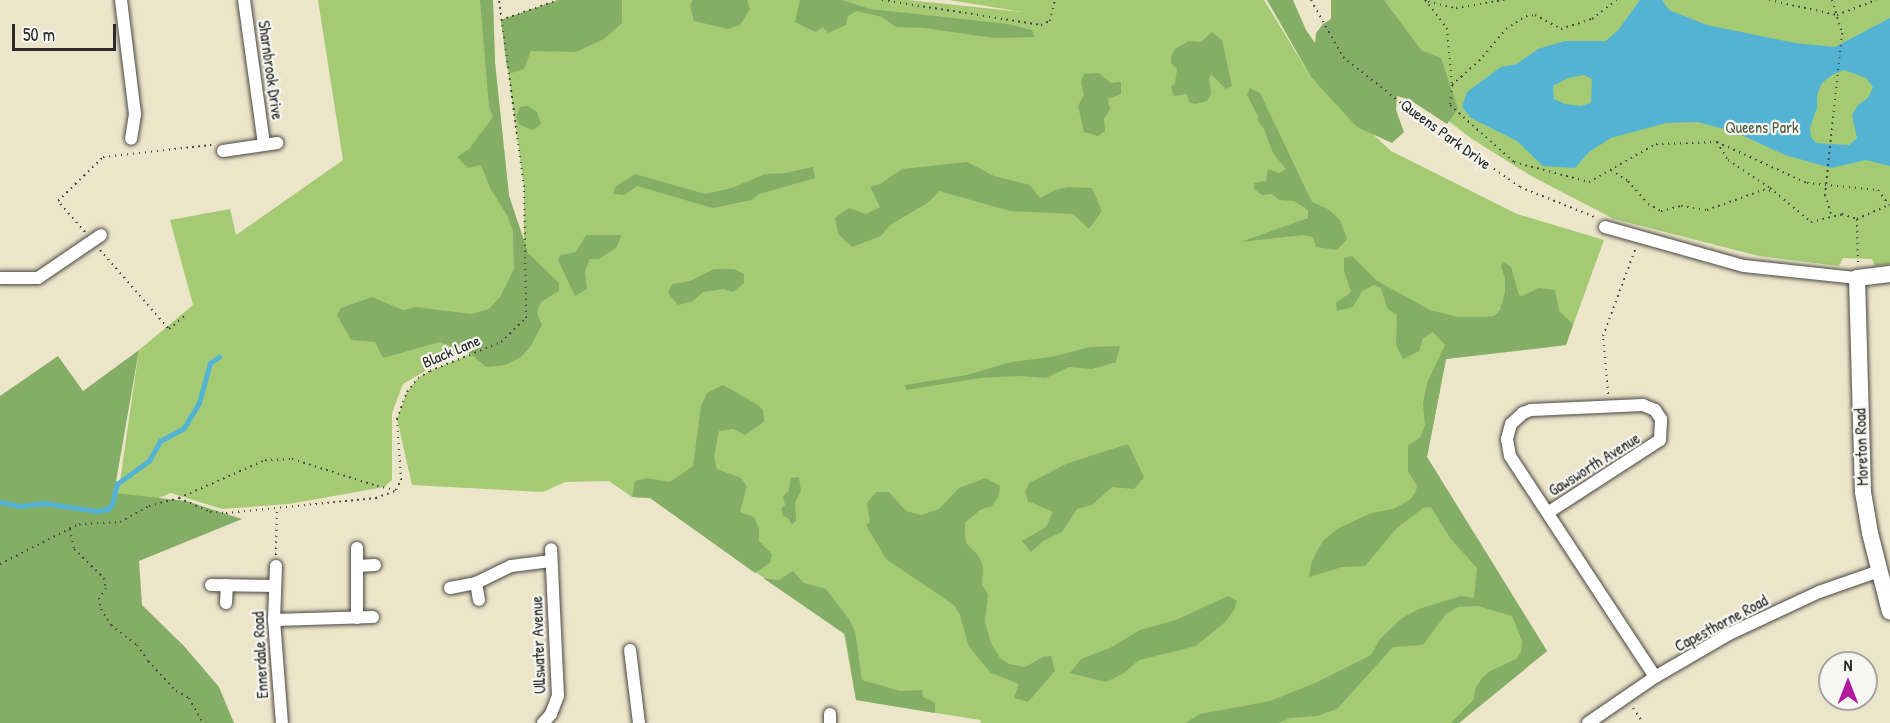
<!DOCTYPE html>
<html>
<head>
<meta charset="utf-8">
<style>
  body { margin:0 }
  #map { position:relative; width:1890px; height:723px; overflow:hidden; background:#ede5c9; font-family:"Patrick Hand",sans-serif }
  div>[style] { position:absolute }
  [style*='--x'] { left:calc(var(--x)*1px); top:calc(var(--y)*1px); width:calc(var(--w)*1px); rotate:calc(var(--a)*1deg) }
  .green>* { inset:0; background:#a5ca74 }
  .forest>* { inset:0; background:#84ae66 }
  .water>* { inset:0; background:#54b3d3 }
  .stream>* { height:4.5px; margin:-2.25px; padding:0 2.25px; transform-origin:2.25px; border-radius:2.25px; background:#54b3d3 }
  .path>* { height:2px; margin-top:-1px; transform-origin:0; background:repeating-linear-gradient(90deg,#484743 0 1.5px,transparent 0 6px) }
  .roads { filter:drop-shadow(0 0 2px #484743) drop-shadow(0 0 2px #484743) }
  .street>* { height:12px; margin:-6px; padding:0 6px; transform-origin:6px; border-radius:6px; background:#fff }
  .secondary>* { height:16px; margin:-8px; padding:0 8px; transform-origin:8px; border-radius:8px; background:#fff }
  span { translate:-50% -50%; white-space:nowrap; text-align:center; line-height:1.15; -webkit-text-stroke:4.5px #f6f6f2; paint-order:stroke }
  .street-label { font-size:16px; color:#2b2b2b }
  .park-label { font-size:16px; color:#505b41 }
  .north { position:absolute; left:1818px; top:651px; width:60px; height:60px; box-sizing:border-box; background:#f6f6f2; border:2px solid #a5a5a2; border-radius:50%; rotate:0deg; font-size:16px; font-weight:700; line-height:24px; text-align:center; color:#2b2b2b }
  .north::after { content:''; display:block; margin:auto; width:21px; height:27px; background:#b5179e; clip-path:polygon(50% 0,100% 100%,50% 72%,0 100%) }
  .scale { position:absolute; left:12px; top:24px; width:104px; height:27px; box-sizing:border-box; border:3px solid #2b2b2b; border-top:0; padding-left:8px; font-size:18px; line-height:21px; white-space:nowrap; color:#2b2b2b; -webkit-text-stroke:4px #f6f6f2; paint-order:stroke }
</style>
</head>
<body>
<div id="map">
  <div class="green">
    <i style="clip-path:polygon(318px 0,493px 0,495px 63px,509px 196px,524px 240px,524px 187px,501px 20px,558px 0,908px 0,1023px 12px,949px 0,1264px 0,1311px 77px,1391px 151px,1517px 214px,1604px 240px,1566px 345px,1446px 359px,1427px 457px,1547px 651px,1459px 723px,981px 723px,980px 720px,856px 700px,844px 634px,650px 498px,632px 497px,609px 481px,565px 482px,543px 492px,412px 485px,397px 419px,407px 392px,418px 378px,430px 371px,471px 354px,523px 296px,442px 361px,403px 384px,392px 413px,392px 480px,384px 487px,289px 504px,222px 509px,171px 493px,115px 516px,139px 350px,193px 305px,170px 220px,230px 209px,236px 235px,343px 160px)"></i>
    <i style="clip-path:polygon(1336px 0,1890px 0,1890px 264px,1875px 266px,1872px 259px,1843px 258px,1839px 266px,1759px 256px,1614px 219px,1533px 177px,1472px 139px,1434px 110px)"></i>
  </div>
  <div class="forest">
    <i style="clip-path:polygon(480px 0,493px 0,495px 63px,509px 196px,528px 253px,559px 283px,559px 291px,541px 302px,537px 313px,542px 325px,530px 347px,521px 357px,505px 365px,486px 367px,471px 354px,440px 342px,383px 358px,375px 342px,351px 340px,337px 315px,341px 308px,372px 297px,403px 310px,416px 307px,471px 314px,489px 309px,500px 297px,514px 269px,513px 231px,507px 215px,490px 188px,481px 165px,468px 168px,457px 157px,469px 149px,493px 117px,489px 107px)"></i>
    <i style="clip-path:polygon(558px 0,622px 0,622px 23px,604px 39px,576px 52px,531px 51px,524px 69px,511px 73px,507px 68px,501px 20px)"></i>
    <i style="clip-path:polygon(693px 0,747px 0,750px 9px,740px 25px,728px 29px,694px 21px,690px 6px)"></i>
    <i style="clip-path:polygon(800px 0,842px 0,870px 9px,1008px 24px,1032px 30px,1035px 37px,994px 38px,924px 28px,896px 27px,882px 17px,857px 11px,848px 16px,846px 25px,828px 33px,823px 27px,815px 32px,795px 22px)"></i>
    <i style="clip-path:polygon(1267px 0,1293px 0,1306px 30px,1315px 43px,1316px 33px,1323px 24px,1331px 19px,1331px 0,1384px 0,1421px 50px,1441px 58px,1458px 109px,1447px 124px,1410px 100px,1397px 96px,1396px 110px,1404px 132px,1392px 143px,1357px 127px,1311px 77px)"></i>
    <i style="clip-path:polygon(1212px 32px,1222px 40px,1232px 86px,1226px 89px,1211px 74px,1209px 79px,1211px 94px,1207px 101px,1195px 104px,1189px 102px,1187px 94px,1174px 96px,1171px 87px,1175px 83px,1177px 69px,1171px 63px,1171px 57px,1175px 49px,1189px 41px,1201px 42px)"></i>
    <i style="clip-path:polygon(1099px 73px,1111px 83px,1121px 82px,1121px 94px,1108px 99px,1110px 109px,1104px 119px,1105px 131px,1098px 136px,1084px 132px,1078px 106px,1084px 95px,1081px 82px,1084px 74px)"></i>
    <i style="clip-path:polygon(1250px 88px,1260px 93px,1312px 202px,1328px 209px,1340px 220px,1347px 239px,1337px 250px,1316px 247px,1313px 237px,1303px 235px,1241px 242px,1308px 218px,1308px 210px,1294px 201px,1279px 200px,1272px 194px,1262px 195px,1254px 189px,1254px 183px,1266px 181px,1268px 169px,1279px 173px,1286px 169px,1273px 153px,1264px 129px,1258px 121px,1258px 116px,1247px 95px)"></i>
    <i style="clip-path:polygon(528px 106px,537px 112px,541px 124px,533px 130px,520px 125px,516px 117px,520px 107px)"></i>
    <i style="clip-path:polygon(967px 162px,994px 176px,1030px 185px,1040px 198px,1055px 190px,1068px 187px,1092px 188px,1102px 211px,1089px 229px,1073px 214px,1010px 211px,939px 191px,929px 202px,890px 225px,881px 236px,852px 247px,838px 234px,835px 218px,849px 208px,866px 214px,880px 207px,870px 187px,880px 184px,902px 169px)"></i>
    <i style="clip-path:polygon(813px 167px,815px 178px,759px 194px,752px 200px,713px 208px,637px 186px,624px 195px,613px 194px,616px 186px,635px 174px,705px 194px,732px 188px,765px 174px,785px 173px)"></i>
    <i style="clip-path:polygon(586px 235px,622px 235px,616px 248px,599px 259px,590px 259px,585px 271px,587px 289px,575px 296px,558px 260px,561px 255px,576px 252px)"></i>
    <i style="clip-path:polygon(1352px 256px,1377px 281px,1430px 310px,1458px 317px,1485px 317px,1494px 316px,1500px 310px,1505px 292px,1505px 278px,1501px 266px,1504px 262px,1511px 267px,1519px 295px,1522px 296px,1539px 288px,1555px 290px,1559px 311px,1573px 324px,1566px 345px,1446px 359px,1427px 457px,1547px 651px,1459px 723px,1451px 723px,1474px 699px,1475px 689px,1482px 678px,1490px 671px,1516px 659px,1521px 652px,1522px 641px,1512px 616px,1478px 606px,1458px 607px,1446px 614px,1423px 645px,1393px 647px,1337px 709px,1317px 716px,1290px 718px,1279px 723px,1185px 723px,1200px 714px,1270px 701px,1315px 683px,1371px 655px,1380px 639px,1402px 618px,1419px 609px,1461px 596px,1474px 598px,1477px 568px,1450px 538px,1431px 507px,1423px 508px,1397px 528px,1365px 566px,1342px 567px,1309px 577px,1311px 564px,1317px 551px,1323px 541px,1337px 529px,1371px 513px,1393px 509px,1410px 500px,1416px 491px,1417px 486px,1408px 471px,1408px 445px,1420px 438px,1425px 425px,1423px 403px,1427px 383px,1445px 345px,1433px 332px,1423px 338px,1419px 351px,1403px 359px,1396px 345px,1397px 315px,1387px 308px,1381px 288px,1374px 285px,1362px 291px,1353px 307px,1337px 311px,1336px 303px,1351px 292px,1344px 271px,1344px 258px)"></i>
    <i style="clip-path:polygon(714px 269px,734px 269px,744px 274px,744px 283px,733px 292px,723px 289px,703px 292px,693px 301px,678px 305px,668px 293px,672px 284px,690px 281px)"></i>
    <i style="clip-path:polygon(1120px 346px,1116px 362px,1092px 369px,1069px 367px,1046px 378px,1019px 376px,980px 378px,906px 390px,905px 385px,967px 375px,1011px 362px,1051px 357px,1090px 347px)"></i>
    <i style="clip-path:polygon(139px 350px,114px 493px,186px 501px,242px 519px,139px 561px,142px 605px,184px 646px,219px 687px,234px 723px,0 723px,0 396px,58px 356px,83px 391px)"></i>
    <i style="clip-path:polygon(723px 385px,755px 403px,763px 410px,764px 422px,745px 435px,733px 429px,719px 431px,714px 457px,717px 469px,741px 478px,747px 486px,740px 512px,754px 517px,759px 529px,759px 541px,772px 554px,770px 563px,755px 573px,650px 498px,632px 497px,635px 481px,647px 478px,670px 482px,693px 466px,701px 406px,707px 393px)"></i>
    <i style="clip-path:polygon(1128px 444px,1144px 477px,1134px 489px,1112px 487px,1092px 505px,1077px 509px,1062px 532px,1043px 541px,1031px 552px,1022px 541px,1046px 527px,1053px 512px,1028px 501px,1025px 492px,1029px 483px,1068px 463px)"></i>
    <i style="clip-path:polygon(799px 477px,801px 491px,795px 502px,796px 520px,792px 525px,788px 518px,783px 516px,781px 509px,785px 505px,783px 496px,789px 491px,791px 478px)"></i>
    <i style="clip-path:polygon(986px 478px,1000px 486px,999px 495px,992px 506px,980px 510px,965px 523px,965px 534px,966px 543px,978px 555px,983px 566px,982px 585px,988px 594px,985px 622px,991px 643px,1000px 658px,1009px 664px,1025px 667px,1043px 657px,1051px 656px,1055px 671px,1028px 702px,1014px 698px,1019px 684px,991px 673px,969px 647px,960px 615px,954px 605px,886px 559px,866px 525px,870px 522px,867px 503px,876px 492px,889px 492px,906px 511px,921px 515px,939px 509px,959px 488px)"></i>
    <i style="clip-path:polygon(793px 571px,804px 583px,826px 589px,849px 619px,855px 631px,862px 680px,900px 691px,922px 690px,923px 697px,935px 703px,935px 713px,856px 700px,845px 634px,763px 578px,779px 580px)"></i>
    <i style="clip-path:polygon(1228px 596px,1237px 601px,1234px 610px,1225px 622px,1196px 646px,1139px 660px,1124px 673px,1106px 682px,1070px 673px,1081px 659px,1110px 648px,1140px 630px,1176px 620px)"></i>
  </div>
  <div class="water">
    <i style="clip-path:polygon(evenodd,1640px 0,1662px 0,1669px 10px,1707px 25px,1795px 43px,1835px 47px,1890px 18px,1890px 166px,1866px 160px,1831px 168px,1785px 155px,1735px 132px,1698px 122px,1666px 123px,1611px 138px,1589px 152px,1575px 168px,1543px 166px,1517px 141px,1471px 118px,1462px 107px,1467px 92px,1501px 67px,1517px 64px,1538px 49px,1565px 41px,1606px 41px,1619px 29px,1640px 0,1844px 70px,1866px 78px,1873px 87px,1868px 98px,1858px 105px,1852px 115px,1857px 138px,1849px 145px,1816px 143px,1811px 137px,1810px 128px,1817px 108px,1817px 95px,1822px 83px,1832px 75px,1844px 70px,1640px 0,1584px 75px,1592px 79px,1591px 103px,1580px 106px,1565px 104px,1554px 99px,1553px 86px,1568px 78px,1584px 75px)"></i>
  </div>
  <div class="stream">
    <i style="--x:0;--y:502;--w:20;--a:11"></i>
    <i style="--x:20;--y:506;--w:24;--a:-7"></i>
    <i style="--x:44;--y:503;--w:53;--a:8.7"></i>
    <i style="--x:96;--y:511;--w:12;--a:-9"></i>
    <i style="--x:108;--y:509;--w:6;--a:-51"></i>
    <i style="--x:112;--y:504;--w:21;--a:-76"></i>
    <i style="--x:117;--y:484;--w:39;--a:-36"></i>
    <i style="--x:149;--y:461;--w:23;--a:-61"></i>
    <i style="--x:160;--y:441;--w:27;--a:-28"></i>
    <i style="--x:184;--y:428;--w:29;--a:-59"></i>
    <i style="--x:199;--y:403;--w:41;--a:-74.6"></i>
    <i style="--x:210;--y:363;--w:11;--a:-34"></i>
  </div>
  <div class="path">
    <i style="--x:882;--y:0;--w:161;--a:8.9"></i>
    <i style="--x:1041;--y:25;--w:10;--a:-24"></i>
    <i style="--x:1050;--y:21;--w:22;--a:-77"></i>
    <i style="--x:1311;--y:0;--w:65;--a:60.7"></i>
    <i style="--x:1343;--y:57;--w:92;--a:38.4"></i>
    <i style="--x:1415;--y:114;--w:128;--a:34.8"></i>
    <i style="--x:1520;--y:187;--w:83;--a:21.9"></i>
    <i style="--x:1425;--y:0;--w:36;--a:52"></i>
    <i style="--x:1447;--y:28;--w:57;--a:85"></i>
    <i style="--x:1452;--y:85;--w:20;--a:96"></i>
    <i style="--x:1450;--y:105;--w:86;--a:41.7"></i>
    <i style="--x:1514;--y:162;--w:78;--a:14.9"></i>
    <i style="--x:1589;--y:182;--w:77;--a:-29.6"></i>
    <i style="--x:1656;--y:144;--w:61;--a:-1.9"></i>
    <i style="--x:1717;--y:142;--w:21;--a:59"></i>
    <i style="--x:1728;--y:160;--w:50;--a:33.7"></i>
    <i style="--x:1770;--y:188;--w:53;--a:39.7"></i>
    <i style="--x:1811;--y:222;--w:32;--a:-14"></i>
    <i style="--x:1842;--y:214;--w:16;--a:18"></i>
    <i style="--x:1857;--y:219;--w:36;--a:-24"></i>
    <i style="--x:1769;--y:0;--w:70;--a:12.4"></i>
    <i style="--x:1837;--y:15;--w:42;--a:-21"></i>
    <i style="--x:1832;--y:0;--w:34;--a:73"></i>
    <i style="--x:1842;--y:33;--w:163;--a:96"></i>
    <i style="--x:1825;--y:195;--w:22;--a:72"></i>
    <i style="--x:1428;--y:2;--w:29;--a:12"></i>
    <i style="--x:1456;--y:8;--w:49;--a:-9.5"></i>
    <i style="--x:501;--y:20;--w:60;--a:-19.3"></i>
    <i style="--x:1452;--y:85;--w:36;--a:-42"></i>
    <i style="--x:1479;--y:61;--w:42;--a:-49.8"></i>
    <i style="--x:1506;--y:29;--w:24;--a:-33"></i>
    <i style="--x:1526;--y:16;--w:9;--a:-6"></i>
    <i style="--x:1535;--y:15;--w:30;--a:28"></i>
    <i style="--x:1561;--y:29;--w:33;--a:-18"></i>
    <i style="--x:1592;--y:19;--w:31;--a:-38"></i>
    <i style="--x:1717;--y:142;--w:99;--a:24.5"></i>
    <i style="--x:1807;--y:183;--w:71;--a:5.6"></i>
    <i style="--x:1878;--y:190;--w:19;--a:54"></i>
    <i style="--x:1611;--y:170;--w:20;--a:33"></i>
    <i style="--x:1628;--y:181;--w:30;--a:49"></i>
    <i style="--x:1648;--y:204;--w:15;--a:28"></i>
    <i style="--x:1661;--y:211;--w:21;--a:-14"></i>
    <i style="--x:1681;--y:206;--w:26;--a:9"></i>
    <i style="--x:1707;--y:210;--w:59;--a:-19.7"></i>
    <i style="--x:1763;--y:190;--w:9;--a:6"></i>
    <i style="--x:1857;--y:219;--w:45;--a:88.7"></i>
    <i style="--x:85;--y:232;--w:41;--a:-131.1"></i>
    <i style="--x:58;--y:201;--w:63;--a:-44.4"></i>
    <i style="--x:103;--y:157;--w:109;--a:-6.3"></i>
    <i style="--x:100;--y:250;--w:105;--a:48.9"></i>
    <i style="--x:169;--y:329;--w:23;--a:-40"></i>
    <i style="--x:1608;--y:394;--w:58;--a:-94.9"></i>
    <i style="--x:1603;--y:336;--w:92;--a:-69.6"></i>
    <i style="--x:179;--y:498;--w:34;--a:24"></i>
    <i style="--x:210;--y:512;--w:16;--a:4"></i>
    <i style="--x:226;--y:513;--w:151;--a:-5.7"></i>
    <i style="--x:376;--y:498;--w:20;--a:-20"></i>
    <i style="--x:70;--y:529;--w:20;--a:79"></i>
    <i style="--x:74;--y:549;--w:42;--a:44"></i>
    <i style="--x:104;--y:578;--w:10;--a:79"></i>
    <i style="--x:106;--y:588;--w:12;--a:125"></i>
    <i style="--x:99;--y:598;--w:11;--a:80"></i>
    <i style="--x:101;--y:609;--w:19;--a:58"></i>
    <i style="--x:111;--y:625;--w:33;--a:38"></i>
    <i style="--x:137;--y:645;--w:19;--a:55"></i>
    <i style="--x:148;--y:661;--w:41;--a:47"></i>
    <i style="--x:176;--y:691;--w:15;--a:28"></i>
    <i style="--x:189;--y:698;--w:29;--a:61"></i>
    <i style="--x:276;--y:555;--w:46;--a:-88.8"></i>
    <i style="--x:0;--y:564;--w:89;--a:-26.9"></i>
    <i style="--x:79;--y:524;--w:41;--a:-2.8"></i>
    <i style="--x:120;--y:522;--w:33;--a:-29"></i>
    <i style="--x:149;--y:506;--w:31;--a:-15"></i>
    <i style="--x:179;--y:498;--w:94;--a:-23.8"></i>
    <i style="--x:265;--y:460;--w:27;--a:-2"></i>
    <i style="--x:292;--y:459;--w:89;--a:17.6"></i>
    <i style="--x:377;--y:486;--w:19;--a:12"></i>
    <i style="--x:396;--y:490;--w:11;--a:-63"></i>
    <i style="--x:401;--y:480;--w:61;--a:-93.8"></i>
    <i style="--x:397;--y:419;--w:29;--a:-70"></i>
    <i style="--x:407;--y:392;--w:18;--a:-52"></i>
    <i style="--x:418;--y:378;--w:14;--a:-30"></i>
    <i style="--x:430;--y:371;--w:77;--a:-22.2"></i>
    <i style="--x:501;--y:342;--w:35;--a:-44"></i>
    <i style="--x:526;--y:318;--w:131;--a:-90.9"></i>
    <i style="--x:524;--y:187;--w:189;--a:-97.6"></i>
    <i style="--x:1633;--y:708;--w:18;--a:56"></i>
  </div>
  <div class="roads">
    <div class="street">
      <i style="--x:121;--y:0;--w:115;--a:83"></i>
      <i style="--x:135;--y:114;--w:25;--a:99"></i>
      <i style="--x:244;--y:0;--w:146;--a:82.1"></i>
      <i style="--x:223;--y:151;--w:55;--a:-8.4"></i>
      <i style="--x:1605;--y:227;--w:144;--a:15.7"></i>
      <i style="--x:1744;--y:266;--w:114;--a:6.1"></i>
      <i style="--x:0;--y:278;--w:38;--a:0"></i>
      <i style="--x:38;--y:278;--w:76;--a:-34.3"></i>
      <i style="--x:1549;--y:512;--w:132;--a:-33"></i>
      <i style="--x:1660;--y:440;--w:21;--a:-87"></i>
      <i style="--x:1661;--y:419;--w:11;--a:-124"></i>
      <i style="--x:1655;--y:410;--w:13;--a:-157"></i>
      <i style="--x:1643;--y:405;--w:112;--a:177.4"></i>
      <i style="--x:1531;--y:410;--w:9;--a:159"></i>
      <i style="--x:1523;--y:413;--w:16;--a:137"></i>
      <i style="--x:1511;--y:424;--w:16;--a:105"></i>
      <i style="--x:1507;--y:439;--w:17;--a:80"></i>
      <i style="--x:1510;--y:456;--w:264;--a:56.7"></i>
      <i style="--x:276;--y:566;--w:54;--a:92.1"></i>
      <i style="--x:274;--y:620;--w:103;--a:85.6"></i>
      <i style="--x:357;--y:566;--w:18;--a:-3"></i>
      <i style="--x:476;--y:583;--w:17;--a:80"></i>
      <i style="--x:211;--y:585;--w:64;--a:0.9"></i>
      <i style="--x:450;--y:588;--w:26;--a:-11"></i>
      <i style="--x:476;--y:583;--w:39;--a:-26"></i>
      <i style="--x:511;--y:566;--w:40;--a:-7.1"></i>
      <i style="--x:226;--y:603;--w:18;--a:-87"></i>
      <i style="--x:357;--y:618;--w:70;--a:-90"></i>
      <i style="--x:274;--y:620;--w:99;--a:-1.7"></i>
      <i style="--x:630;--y:650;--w:74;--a:83"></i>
      <i style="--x:543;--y:723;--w:12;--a:-48"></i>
      <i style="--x:551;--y:714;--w:19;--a:-69"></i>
      <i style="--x:558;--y:696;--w:147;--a:-92.7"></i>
      <i style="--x:830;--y:723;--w:9;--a:-90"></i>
      <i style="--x:1588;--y:723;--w:81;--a:-34.5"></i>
      <i style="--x:1655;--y:677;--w:86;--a:-30.2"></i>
      <i style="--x:1729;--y:634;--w:99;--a:-25"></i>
      <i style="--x:1819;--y:592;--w:64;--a:-19.3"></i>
    </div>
    <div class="secondary">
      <i style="--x:1890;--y:274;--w:33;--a:173"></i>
      <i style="--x:1857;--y:278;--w:214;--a:88.4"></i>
      <i style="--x:1863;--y:492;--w:42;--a:80.3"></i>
      <i style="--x:1870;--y:533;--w:81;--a:75.8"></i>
    </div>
  </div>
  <div class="street-label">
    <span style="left:271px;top:70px;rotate:82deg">Sharnbrook Drive</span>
    <span style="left:1446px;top:134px;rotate:36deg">Queens Park Drive</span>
    <span style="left:451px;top:351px;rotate:-23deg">Black Lane</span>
    <span style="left:1861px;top:447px;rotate:-92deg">Moreton Road</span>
    <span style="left:1594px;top:464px;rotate:-32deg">Gawsworth Avenue</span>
    <span style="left:1721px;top:623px;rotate:-28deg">Capesthorne Road</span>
    <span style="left:538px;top:645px;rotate:-92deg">Ullswater Avenue</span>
    <span style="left:260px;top:655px;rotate:-93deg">Ennerdale Road</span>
  </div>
  <div class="park-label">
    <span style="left:1762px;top:127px">Queens Park</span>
  </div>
  <div class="north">N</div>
  <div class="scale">50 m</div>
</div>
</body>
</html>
